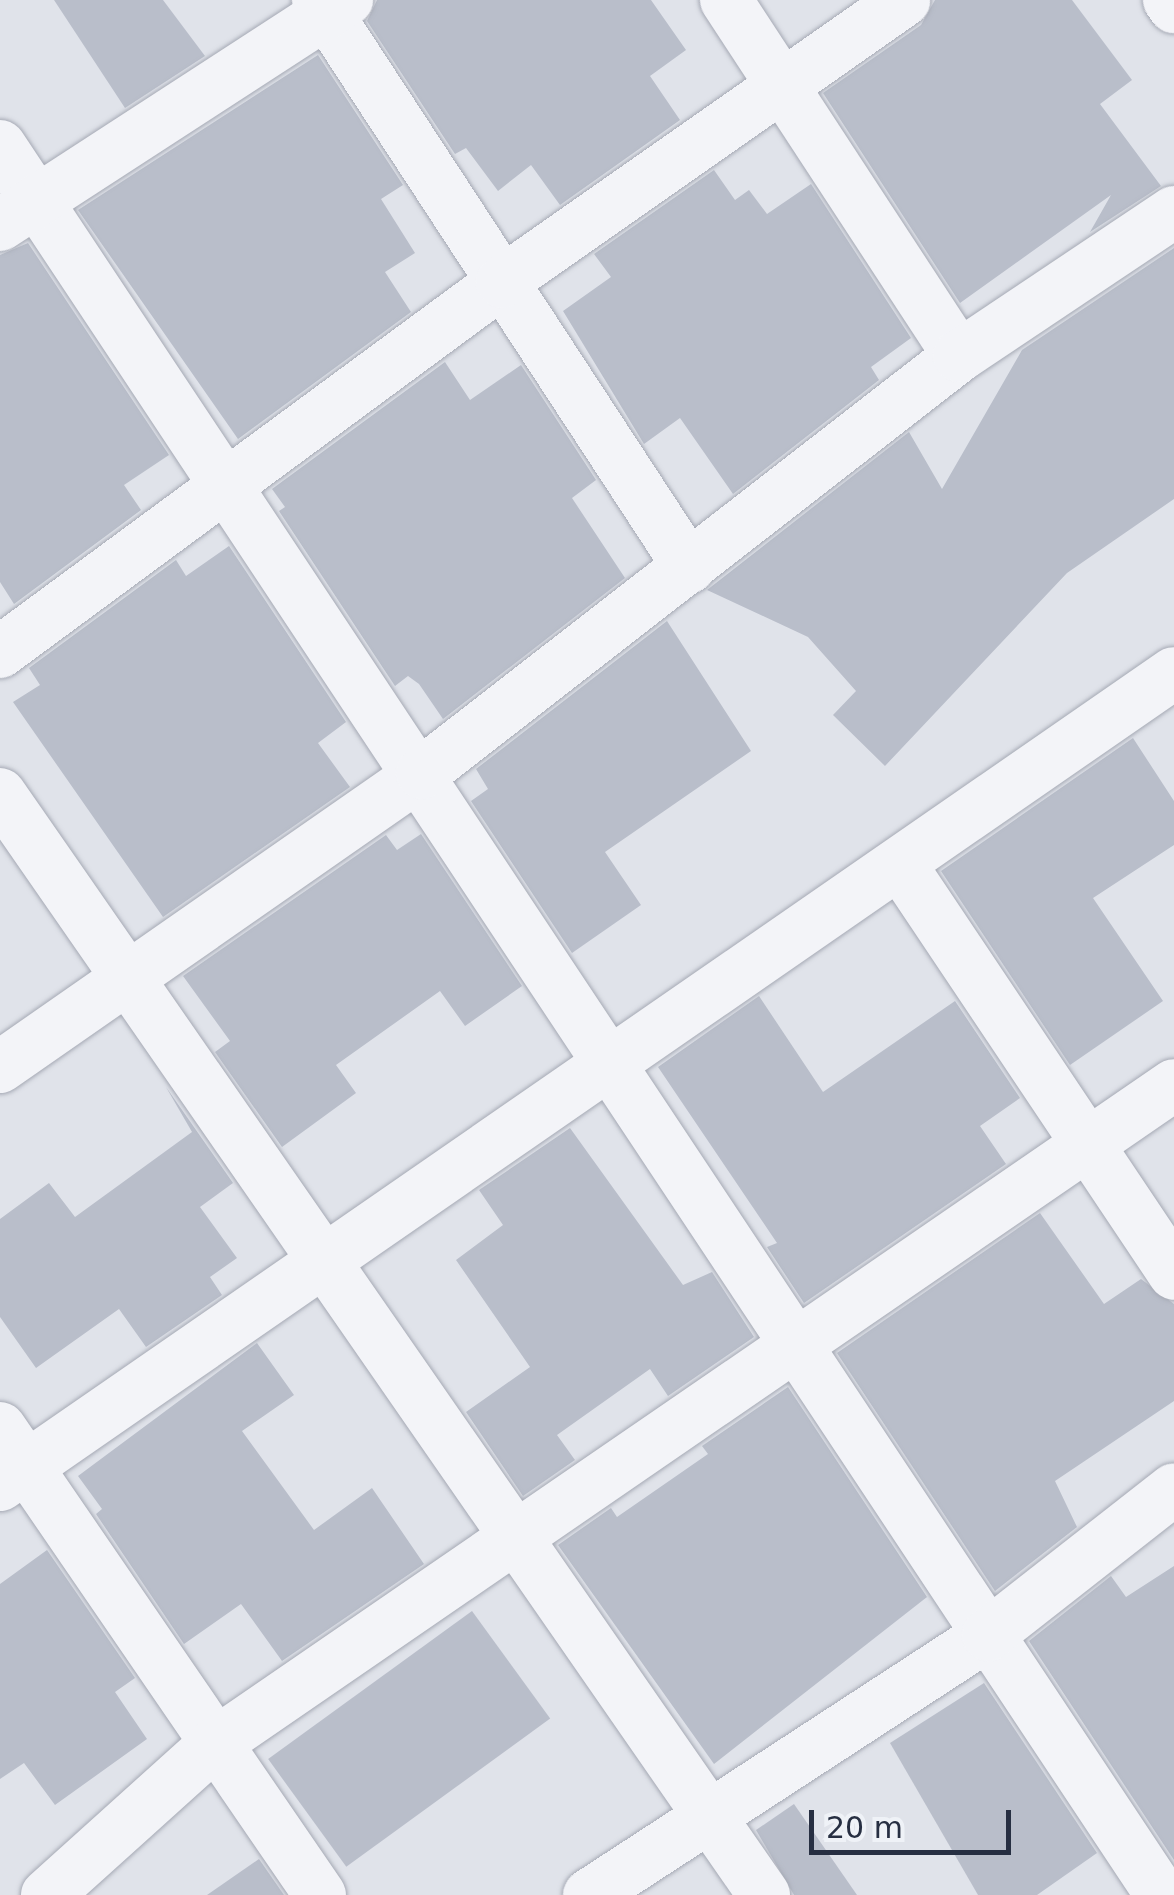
<!DOCTYPE html>
<html>
<head>
<meta charset="utf-8">
<style>
  body { margin:0 }
  #map { position:relative; width:1174px; height:1895px; overflow:hidden; background:#e0e3ea; font-family:"DejaVu Sans",sans-serif }
  div>[style] { position:absolute }
  [style*='--x'] { left:calc(var(--x)*1px); top:calc(var(--y)*1px); width:calc(var(--w)*1px); rotate:calc(var(--a)*1deg) }
  .building>* { inset:0; background:#b9beca; transform-origin:0 0 }
  .roads { filter:drop-shadow(0 0 2px #a5a9b4) drop-shadow(0 0 2px #a5a9b4) }
  .street>* { height:52px; margin:-26px; padding:0 26px; transform-origin:26px; border-radius:26px; background:#f3f4f8 }
  span { translate:-50% -50%; white-space:nowrap; text-align:center; line-height:1.15; -webkit-text-stroke:10px #eff2f7; paint-order:stroke }
  .scale { position:absolute; left:809px; top:1810px; width:202px; height:45px; box-sizing:border-box; border:5px solid #272f42; border-top:0; padding-left:12px; font-size:30px; line-height:35px; white-space:nowrap; color:#272f42; -webkit-text-stroke:8px #eff2f7; paint-order:stroke }
</style>
</head>
<body>
<div id="map">
  <div class="building">
    <i style="clip-path:polygon(54px 0,163px 0,205px 56px,125px 108px)"></i>
    <i style="clip-path:polygon(377px 0,651px 0,686px 50px,650px 76px,680px 120px,560px 205px,531px 165px,498px 191px,466px 148px,455px 154px,367px 21px)"></i>
    <i style="clip-path:polygon(935px 0,1072px 0,1132px 80px,1100px 104px,1161px 186px,1090px 232px,1111px 195px,960px 303px,823px 93px,921px 25px)"></i>
    <i style="clip-path:polygon(318px 55px,403px 185px,381px 199px,415px 253px,385px 272px,411px 312px,238px 439px,78px 210px)"></i>
    <i style="clip-path:polygon(714px 170px,735px 200px,749px 190px,767px 214px,811px 184px,911px 338px,871px 367px,879px 380px,733px 494px,680px 418px,644px 444px,563px 311px,611px 277px,594px 254px)"></i>
    <i style="clip-path:polygon(28px 243px,169px 455px,124px 485px,141px 510px,14px 604px,0 582px,0 255px)"></i>
    <i style="clip-path:polygon(1174px 248px,1174px 499px,1067px 573px,885px 766px,833px 715px,856px 691px,808px 637px,707px 590px,909px 432px,942px 489px,1022px 350px)"></i>
    <i style="clip-path:polygon(445px 362px,470px 400px,521px 365px,596px 480px,572px 498px,625px 578px,443px 719px,419px 684px,408px 676px,395px 686px,279px 511px,285px 507px,272px 489px)"></i>
    <i style="clip-path:polygon(229px 546px,346px 722px,318px 743px,350px 787px,163px 917px,13px 702px,40px 685px,29px 668px,176px 560px,186px 576px)"></i>
    <i style="clip-path:polygon(667px 621px,751px 751px,605px 852px,641px 905px,572px 953px,471px 801px,488px 789px,476px 769px)"></i>
    <i style="clip-path:polygon(1133px 738px,1174px 801px,1174px 845px,1093px 898px,1163px 1001px,1070px 1065px,941px 871px)"></i>
    <i style="clip-path:polygon(421px 834px,522px 986px,465px 1026px,440px 991px,336px 1065px,356px 1093px,282px 1147px,215px 1052px,230px 1041px,183px 976px,386px 835px,397px 850px)"></i>
    <i style="clip-path:polygon(759px 996px,823px 1092px,955px 1001px,1020px 1098px,980px 1126px,1006px 1164px,804px 1303px,767px 1247px,777px 1243px,658px 1067px)"></i>
    <i style="clip-path:polygon(166px 1087px,233px 1183px,200px 1207px,237px 1258px,210px 1277px,222px 1295px,146px 1347px,119px 1309px,36px 1368px,0 1317px,0 1219px,49px 1183px,75px 1217px,192px 1132px)"></i>
    <i style="clip-path:polygon(570px 1128px,683px 1285px,712px 1272px,754px 1337px,668px 1396px,650px 1369px,557px 1435px,575px 1460px,523px 1496px,466px 1412px,530px 1367px,456px 1260px,503px 1225px,479px 1190px)"></i>
    <i style="clip-path:polygon(1040px 1213px,1104px 1304px,1141px 1279px,1174px 1304px,1174px 1401px,1055px 1481px,1077px 1527px,995px 1591px,837px 1353px)"></i>
    <i style="clip-path:polygon(257px 1343px,294px 1395px,242px 1431px,314px 1530px,372px 1488px,424px 1564px,282px 1661px,241px 1604px,184px 1644px,96px 1514px,102px 1509px,78px 1476px)"></i>
    <i style="clip-path:polygon(788px 1387px,927px 1597px,714px 1764px,558px 1545px,611px 1508px,617px 1517px,708px 1454px,702px 1446px)"></i>
    <i style="clip-path:polygon(47px 1550px,135px 1678px,115px 1692px,147px 1739px,55px 1805px,24px 1763px,0 1779px,0 1584px)"></i>
    <i style="clip-path:polygon(1174px 1566px,1174px 1860px,1029px 1641px,1111px 1576px,1126px 1597px)"></i>
    <i style="left:472px;top:1611px;width:133px;height:252px;rotate:54deg"></i>
    <i style="clip-path:polygon(984px 1683px,1097px 1853px,1037px 1895px,978px 1895px,890px 1743px)"></i>
    <i style="clip-path:polygon(794px 1804px,857px 1895px,794px 1895px,756px 1830px)"></i>
    <i style="clip-path:polygon(259px 1859px,284px 1895px,207px 1895px)"></i>
  </div>
  <div class="roads">
    <div class="street">
      <i style="--x:318;--y:0;--w:678;--a:56.8"></i>
      <i style="--x:726;--y:0;--w:425;--a:56.8"></i>
      <i style="--x:1169;--y:0;--w:9;--a:54"></i>
      <i style="--x:0;--y:146;--w:2099;--a:56.42"></i>
      <i style="--x:0;--y:225;--w:414;--a:-33"></i>
      <i style="--x:0;--y:652;--w:624;--a:-36.39"></i>
      <i style="--x:502;--y:282;--w:491;--a:-35"></i>
      <i style="--x:0;--y:794;--w:1340;--a:55.24"></i>
      <i style="--x:900;--y:864;--w:493;--a:56.2"></i>
      <i style="--x:0;--y:1067;--w:514;--a:-34.86"></i>
      <i style="--x:422;--y:773;--w:680;--a:-37.83"></i>
      <i style="--x:959;--y:356;--w:259;--a:-33.8"></i>
      <i style="--x:0;--y:1428;--w:566;--a:55.58"></i>
      <i style="--x:0;--y:1485;--w:1427;--a:-34.67"></i>
      <i style="--x:47;--y:1895;--w:227;--a:-42"></i>
      <i style="--x:216;--y:1743;--w:1162;--a:-34.48"></i>
      <i style="--x:589;--y:1895;--w:476;--a:-33.1"></i>
      <i style="--x:988;--y:1635;--w:236;--a:-38.1"></i>
    </div>
  </div>
  <div class="scale">20 m</div>
</div>
</body>
</html>
